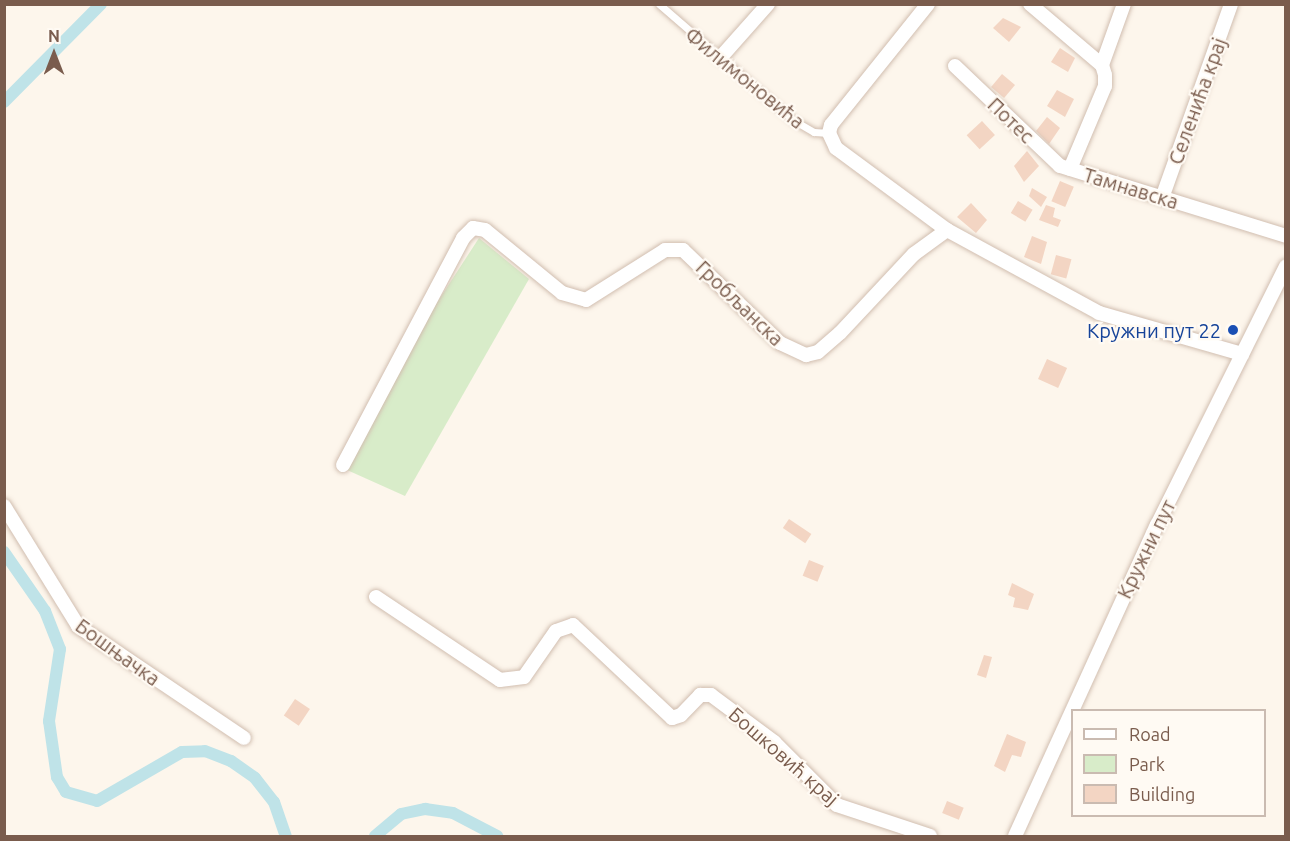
<!DOCTYPE html>
<html>
<head>
<meta charset="utf-8">
<style>
  body { margin:0 }
  #map { position:relative; width:1290px; height:841px; overflow:hidden; background:#fdf6ec; font-family:Ubuntu,sans-serif }
  div>[style] { position:absolute }
  [style*='--x'] { left:calc(var(--x)*1px); top:calc(var(--y)*1px); width:calc(var(--w)*1px); rotate:calc(var(--a)*1deg) }
  .green>* { inset:0; background:#d8ecc9 }
  .canal>* { height:12px; margin:-6px; padding:0 6px; transform-origin:6px; border-radius:6px; background:#bfe3e8 }
  .building>* { inset:0; background:#f3d5c3; transform-origin:0 0 }
  .roads { filter:drop-shadow(0 0 2px #d1beb0) drop-shadow(0 0 2px #d1beb0) }
  .service>* { height:7px; margin:-3.5px; padding:0 3.5px; transform-origin:3.5px; border-radius:3.5px; background:#fff }
  .minor>* { height:14px; margin:-7px; padding:0 7px; transform-origin:7px; border-radius:7px; background:#fff }
  .dots>* { width:16px; height:16px; translate:-50% -50%; box-sizing:border-box; border:3px solid #fffaf3; border-radius:50% }
  span { translate:-50% -50%; white-space:nowrap; text-align:center; line-height:1.15; -webkit-text-stroke:4.5px #fffaf3; paint-order:stroke }
  .street-label { font-size:20px; color:#7a5c4d }
  .transit-label { font-size:20px; color:#164399 }
  .right { translate:-100% -50%; text-align:right }
  .frame { position:absolute; inset:0; border:6px solid #7a5c4d; pointer-events:none }
  .legend { position:absolute; left:1071px; top:709px; width:195px; height:108px; box-sizing:border-box; background:#fffaf3; border:2px solid #cabbb1; margin:0; padding:8px 10px; list-style:none; font-size:18px; color:#7a5c4d }
  .legend li { display:flex; align-items:center; gap:12px; height:30px }
  .legend b { width:30px; border:2px solid #cabbb1 }
  .north { position:absolute; left:24px; top:24px; width:60px; height:60px; -webkit-text-stroke:4px #fffaf3; paint-order:stroke; rotate:0deg; font-size:16px; font-weight:700; line-height:24px; text-align:center; color:#7a5c4d }
  .north::after { content:''; display:block; margin:auto; width:21px; height:27px; background:#7a5c4d; clip-path:polygon(50% 0,100% 100%,50% 72%,0 100%) }
</style>
</head>
<body>
<div id="map">
  <div class="green">
    <i style="clip-path:polygon(479px 238px,529px 279px,405px 496px,347px 470px,412px 341px)"></i>
  </div>
  <div class="canal">
    <i style="--x:4;--y:102;--w:138;--a:-45.3"></i>
    <i style="--x:4;--y:552;--w:72;--a:55.2"></i>
    <i style="--x:45;--y:611;--w:41;--a:68.5"></i>
    <i style="--x:60;--y:649;--w:73;--a:98.7"></i>
    <i style="--x:49;--y:721;--w:57;--a:81.9"></i>
    <i style="--x:57;--y:777;--w:17;--a:59"></i>
    <i style="--x:66;--y:792;--w:32;--a:16"></i>
    <i style="--x:97;--y:801;--w:98;--a:-30"></i>
    <i style="--x:182;--y:752;--w:23;--a:-2"></i>
    <i style="--x:205;--y:751;--w:28;--a:21"></i>
    <i style="--x:231;--y:761;--w:29;--a:35"></i>
    <i style="--x:255;--y:778;--w:31;--a:52"></i>
    <i style="--x:274;--y:802;--w:36;--a:71"></i>
    <i style="--x:375;--y:836;--w:34;--a:-40"></i>
    <i style="--x:401;--y:814;--w:25;--a:-12"></i>
    <i style="--x:425;--y:809;--w:28;--a:8"></i>
    <i style="--x:453;--y:813;--w:50;--a:27.6"></i>
  </div>
  <div class="building">
    <i style="clip-path:polygon(1003px 18px,1021px 27px,1009px 42px,993px 28px)"></i>
    <i style="clip-path:polygon(1060px 48px,1075px 58px,1068px 72px,1051px 62px)"></i>
    <i style="left:1002px;top:74px;width:17px;height:17px;rotate:40deg"></i>
    <i style="clip-path:polygon(1057px 90px,1074px 99px,1065px 117px,1047px 106px)"></i>
    <i style="clip-path:polygon(1047px 117px,1060px 128px,1049px 144px,1036px 131px)"></i>
    <i style="left:982px;top:121px;width:19px;height:21px;rotate:47deg"></i>
    <i style="clip-path:polygon(1027px 151px,1039px 166px,1024px 182px,1014px 166px)"></i>
    <i style="left:1060px;top:181px;width:15px;height:22px;rotate:23deg"></i>
    <i style="clip-path:polygon(1032px 188px,1047px 197px,1041px 207px,1029px 196px)"></i>
    <i style="left:1018px;top:201px;width:17px;height:14px;rotate:31deg"></i>
    <i style="clip-path:polygon(971px 203px,987px 220px,976px 233px,957px 217px)"></i>
    <i style="clip-path:polygon(1046px 205px,1055px 208px,1053px 217px,1061px 220px,1058px 227px,1039px 220px)"></i>
    <i style="clip-path:polygon(1032px 236px,1047px 242px,1041px 264px,1024px 257px)"></i>
    <i style="left:1056px;top:255px;width:16px;height:20px;rotate:15deg"></i>
    <i style="left:1047px;top:359px;width:22px;height:22px;rotate:24deg"></i>
    <i style="left:789px;top:519px;width:27px;height:11px;rotate:34deg"></i>
    <i style="left:809px;top:560px;width:16px;height:17px;rotate:22deg"></i>
    <i style="clip-path:polygon(1012px 583px,1034px 594px,1028px 610px,1013px 607px,1015px 598px,1008px 595px)"></i>
    <i style="clip-path:polygon(984px 655px,992px 657px,986px 678px,977px 675px)"></i>
    <i style="left:295px;top:699px;width:18px;height:20px;rotate:34deg"></i>
    <i style="clip-path:polygon(1007px 734px,1026px 742px,1021px 757px,1012px 755px,1005px 772px,994px 766px)"></i>
    <i style="left:947px;top:801px;width:18px;height:13px;rotate:22deg"></i>
  </div>
  <div class="roads">
    <div class="service">
      <i style="--x:659;--y:4;--w:177;--a:40.9"></i>
      <i style="--x:793;--y:120;--w:24;--a:30"></i>
      <i style="--x:814;--y:132;--w:15;--a:4"></i>
    </div>
    <div class="minor">
      <i style="--x:928;--y:4;--w:155;--a:128.7"></i>
      <i style="--x:831;--y:125;--w:8;--a:104"></i>
      <i style="--x:829;--y:133;--w:17;--a:65"></i>
      <i style="--x:836;--y:148;--w:138;--a:36.5"></i>
      <i style="--x:947;--y:230;--w:173;--a:28.6"></i>
      <i style="--x:1099;--y:313;--w:149;--a:16"></i>
      <i style="--x:1030;--y:4;--w:94;--a:40.3"></i>
      <i style="--x:1102;--y:65;--w:10;--a:73"></i>
      <i style="--x:1105;--y:75;--w:11;--a:90"></i>
      <i style="--x:1105;--y:86;--w:90;--a:112.9"></i>
      <i style="--x:721;--y:57;--w:71;--a:-48.4"></i>
      <i style="--x:1102;--y:65;--w:65;--a:-70.2"></i>
      <i style="--x:955;--y:66;--w:145;--a:43.6"></i>
      <i style="--x:1060;--y:166;--w:237;--a:17.2"></i>
      <i style="--x:1162;--y:198;--w:206;--a:-70.4"></i>
      <i style="--x:343;--y:465;--w:257;--a:-62.1"></i>
      <i style="--x:463;--y:238;--w:14;--a:-45"></i>
      <i style="--x:473;--y:228;--w:12;--a:9"></i>
      <i style="--x:485;--y:230;--w:99;--a:39.3"></i>
      <i style="--x:562;--y:293;--w:25;--a:16"></i>
      <i style="--x:586;--y:300;--w:93;--a:-32.3"></i>
      <i style="--x:665;--y:250;--w:18;--a:0"></i>
      <i style="--x:683;--y:250;--w:134;--a:43.8"></i>
      <i style="--x:780;--y:343;--w:29;--a:25"></i>
      <i style="--x:806;--y:355;--w:12;--a:-14"></i>
      <i style="--x:818;--y:352;--w:29;--a:-41"></i>
      <i style="--x:840;--y:333;--w:108;--a:-46.9"></i>
      <i style="--x:914;--y:254;--w:41;--a:-36"></i>
      <i style="--x:4;--y:506;--w:141;--a:58.3"></i>
      <i style="--x:78;--y:626;--w:200;--a:34"></i>
      <i style="--x:376;--y:597;--w:149;--a:33.8"></i>
      <i style="--x:500;--y:680;--w:24;--a:-7"></i>
      <i style="--x:524;--y:677;--w:56;--a:-55.2"></i>
      <i style="--x:556;--y:631;--w:18;--a:-19"></i>
      <i style="--x:573;--y:625;--w:136;--a:43.2"></i>
      <i style="--x:672;--y:718;--w:9;--a:-18"></i>
      <i style="--x:681;--y:715;--w:28;--a:-46"></i>
      <i style="--x:700;--y:695;--w:11;--a:0"></i>
      <i style="--x:711;--y:695;--w:79;--a:36.7"></i>
      <i style="--x:774;--y:742;--w:89;--a:45"></i>
      <i style="--x:837;--y:805;--w:98;--a:18.4"></i>
      <i style="--x:1015;--y:836;--w:342;--a:-65.5"></i>
      <i style="--x:1157;--y:525;--w:289;--a:-63.5"></i>
    </div>
  </div>
  <div class="dots">
    <i style="left:1233px;top:330px;background:#1a4fb4"></i>
  </div>
  <div class="street-label">
    <span style="left:745px;top:78px;rotate:39deg">Филимоновића</span>
    <span style="left:1197px;top:101px;rotate:-70deg">Селенића крај</span>
    <span style="left:1011px;top:120px;rotate:44deg">Потес</span>
    <span style="left:1131px;top:188px;rotate:17deg">Тамнавска</span>
    <span style="left:740px;top:303px;rotate:44deg">Гробљанска</span>
    <span style="left:1146px;top:549px;rotate:-64deg">Кружни пут</span>
    <span style="left:118px;top:652px;rotate:36deg">Бошњачка</span>
    <span style="left:784px;top:756px;rotate:41deg">Бошковић крај</span>
  </div>
  <div class="transit-label">
    <span class="right" style="left:1221px;top:330px">Кружни пут 22</span>
  </div>
  <div class="frame"></div>
  <ul class="legend">
  <li><b style="height:8px;background:#fff"></b>Road</li>
  <li><b style="height:16px;background:#d8ecc9"></b>Park</li>
  <li><b style="height:16px;background:#f3d5c3"></b>Building</li>
  </ul>
  <div class="north">N</div>
</div>
</body>
</html>
